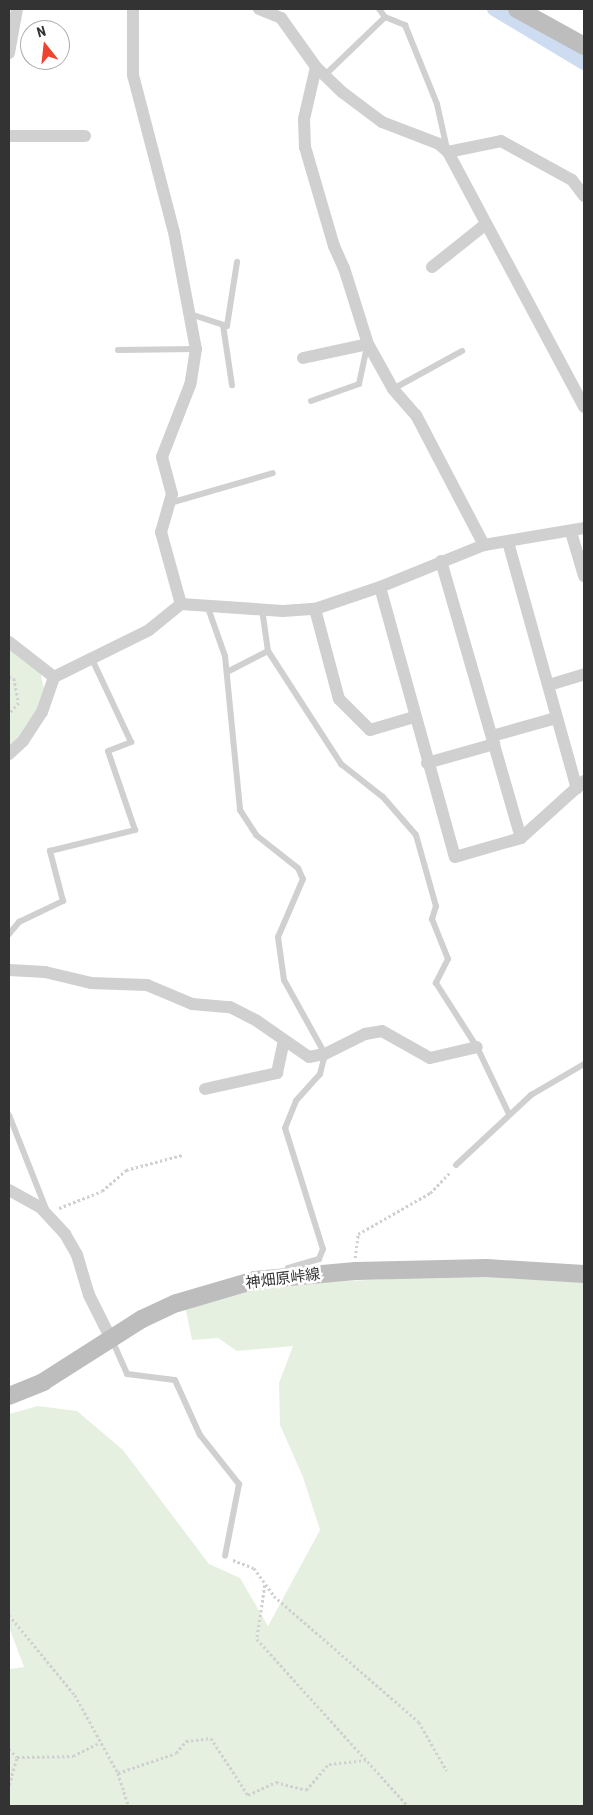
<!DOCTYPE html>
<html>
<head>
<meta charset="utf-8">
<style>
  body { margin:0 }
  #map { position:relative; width:593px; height:1815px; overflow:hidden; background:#fff; font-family:"Roboto Condensed","Noto Sans JP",sans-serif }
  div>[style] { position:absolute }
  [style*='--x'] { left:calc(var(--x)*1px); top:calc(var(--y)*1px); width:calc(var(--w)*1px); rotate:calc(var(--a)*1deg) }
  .green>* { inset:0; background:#e6f0e1 }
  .canal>* { height:14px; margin:-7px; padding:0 7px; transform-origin:7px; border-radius:7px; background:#cddcf0 }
  .path>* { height:2.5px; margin-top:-1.25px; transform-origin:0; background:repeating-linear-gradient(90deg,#d0d0d0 0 2.5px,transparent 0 5px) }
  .lane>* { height:6px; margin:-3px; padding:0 3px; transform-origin:3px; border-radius:3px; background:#d0d0d0 }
  .street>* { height:12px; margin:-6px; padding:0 6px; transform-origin:6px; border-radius:6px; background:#d0d0d0 }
  .secondary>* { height:18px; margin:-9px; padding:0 9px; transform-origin:9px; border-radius:9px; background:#bdbdbd }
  span { translate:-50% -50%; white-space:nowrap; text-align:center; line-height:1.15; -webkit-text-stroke:5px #fff; paint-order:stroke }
  .street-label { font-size:15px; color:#333 }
  .frame { position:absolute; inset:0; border:10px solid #333; pointer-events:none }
  .north { position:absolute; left:20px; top:20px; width:50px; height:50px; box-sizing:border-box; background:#fff; border:1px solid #adadad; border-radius:50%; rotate:344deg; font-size:14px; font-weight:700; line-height:20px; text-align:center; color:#333 }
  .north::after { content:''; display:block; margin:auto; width:18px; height:22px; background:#f0432f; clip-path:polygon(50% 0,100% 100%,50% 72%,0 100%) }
</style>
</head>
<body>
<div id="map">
  <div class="green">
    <i style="clip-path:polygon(9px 646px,40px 670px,44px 689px,38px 709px,20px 739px,9px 749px)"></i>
    <i style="clip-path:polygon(489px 1274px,584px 1280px,584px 1806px,9px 1806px,9px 1669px,24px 1667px,9px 1627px,9px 1414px,38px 1406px,77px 1411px,123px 1450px,209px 1564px,240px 1578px,268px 1626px,320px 1530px,303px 1477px,280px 1425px,279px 1383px,293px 1346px,237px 1351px,218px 1338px,192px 1340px,185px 1306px,217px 1293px,289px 1284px)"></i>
  </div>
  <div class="canal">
    <i style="--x:494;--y:9;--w:105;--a:31"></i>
  </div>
  <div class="path">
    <i style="--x:9;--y:677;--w:5;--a:11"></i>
    <i style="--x:14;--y:678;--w:25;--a:79"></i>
    <i style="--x:19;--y:703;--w:15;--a:132"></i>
    <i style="--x:59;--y:1208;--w:46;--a:-21.6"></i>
    <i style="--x:102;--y:1191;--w:32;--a:-41"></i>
    <i style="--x:126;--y:1170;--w:58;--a:-15"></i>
    <i style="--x:355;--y:1258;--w:24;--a:-83"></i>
    <i style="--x:358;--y:1234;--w:83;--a:-29.7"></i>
    <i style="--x:430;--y:1193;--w:30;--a:-46"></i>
    <i style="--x:233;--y:1560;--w:22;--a:21"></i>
    <i style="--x:254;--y:1568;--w:34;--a:54"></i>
    <i style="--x:274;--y:1596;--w:192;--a:41"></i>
    <i style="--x:419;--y:1722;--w:56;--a:60.3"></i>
    <i style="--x:265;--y:1585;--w:55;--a:98.4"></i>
    <i style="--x:257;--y:1639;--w:225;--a:47.9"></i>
    <i style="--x:9;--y:1615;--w:104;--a:50.5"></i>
    <i style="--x:75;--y:1695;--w:89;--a:61.1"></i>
    <i style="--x:118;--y:1773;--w:35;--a:72"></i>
    <i style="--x:9;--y:1749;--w:11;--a:45"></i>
    <i style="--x:17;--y:1757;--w:56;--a:-1"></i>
    <i style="--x:73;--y:1756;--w:30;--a:-27"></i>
    <i style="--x:118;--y:1773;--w:61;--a:-19"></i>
    <i style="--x:176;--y:1753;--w:16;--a:-50"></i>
    <i style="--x:186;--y:1741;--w:25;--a:-7"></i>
    <i style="--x:211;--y:1738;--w:68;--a:57"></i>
    <i style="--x:248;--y:1795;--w:31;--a:-25"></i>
    <i style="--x:276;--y:1782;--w:31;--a:15"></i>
    <i style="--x:306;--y:1790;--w:35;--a:-49"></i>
    <i style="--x:329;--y:1764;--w:37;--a:-6"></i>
    <i style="--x:9;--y:1785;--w:29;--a:-74"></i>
  </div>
  <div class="lane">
    <i style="--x:379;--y:9;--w:10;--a:53"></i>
    <i style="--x:385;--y:17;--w:22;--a:22"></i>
    <i style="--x:405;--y:25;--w:85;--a:67.9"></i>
    <i style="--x:437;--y:104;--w:46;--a:77.5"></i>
    <i style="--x:325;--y:75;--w:83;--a:-44"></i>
    <i style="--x:190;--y:314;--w:39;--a:18"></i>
    <i style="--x:227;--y:326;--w:65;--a:-81.1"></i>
    <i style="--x:223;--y:325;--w:61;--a:81.5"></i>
    <i style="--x:118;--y:350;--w:78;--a:-0.7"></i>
    <i style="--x:393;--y:389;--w:79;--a:-28.8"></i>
    <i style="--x:311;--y:401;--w:51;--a:-19.5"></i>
    <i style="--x:359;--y:384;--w:39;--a:-78"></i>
    <i style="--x:170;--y:503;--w:107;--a:-16.2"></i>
    <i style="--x:207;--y:605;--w:54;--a:70.6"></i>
    <i style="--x:225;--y:656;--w:155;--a:84.4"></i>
    <i style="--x:240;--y:810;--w:30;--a:57"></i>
    <i style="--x:256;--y:835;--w:53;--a:38.2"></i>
    <i style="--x:298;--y:868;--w:12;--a:66"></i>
    <i style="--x:303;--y:879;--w:63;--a:113.3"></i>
    <i style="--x:278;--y:937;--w:43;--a:82.1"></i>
    <i style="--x:284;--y:980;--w:85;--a:61"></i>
    <i style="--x:325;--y:1054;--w:21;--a:104"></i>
    <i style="--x:320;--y:1074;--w:36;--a:132"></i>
    <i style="--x:296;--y:1101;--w:29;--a:112"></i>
    <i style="--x:285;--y:1128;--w:127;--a:72.6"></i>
    <i style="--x:323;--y:1249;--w:11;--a:112"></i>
    <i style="--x:319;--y:1259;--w:32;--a:164"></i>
    <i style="--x:288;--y:1268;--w:7;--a:90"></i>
    <i style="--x:262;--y:609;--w:42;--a:81.9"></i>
    <i style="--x:268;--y:651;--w:135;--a:57.1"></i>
    <i style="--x:341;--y:764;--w:53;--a:38.2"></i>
    <i style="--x:383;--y:797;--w:50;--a:49"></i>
    <i style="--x:416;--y:835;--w:74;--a:74.3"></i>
    <i style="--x:436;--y:906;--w:14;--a:107"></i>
    <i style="--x:432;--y:919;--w:43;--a:68.2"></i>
    <i style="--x:448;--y:959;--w:27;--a:117"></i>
    <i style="--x:436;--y:983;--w:76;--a:57.4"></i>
    <i style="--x:477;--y:1047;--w:74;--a:64.5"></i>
    <i style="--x:227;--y:672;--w:46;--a:-27.1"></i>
    <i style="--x:9;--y:934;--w:16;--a:-50"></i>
    <i style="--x:19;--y:922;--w:49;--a:-25.5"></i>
    <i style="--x:63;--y:901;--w:52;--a:-104.6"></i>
    <i style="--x:50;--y:851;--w:88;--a:-13.9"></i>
    <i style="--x:135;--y:830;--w:83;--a:-108.9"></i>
    <i style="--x:108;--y:751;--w:25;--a:-21"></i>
    <i style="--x:131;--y:742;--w:92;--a:-115.2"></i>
    <i style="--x:9;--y:1115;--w:101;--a:68.5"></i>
    <i style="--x:456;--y:1165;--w:103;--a:-43"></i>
    <i style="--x:531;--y:1095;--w:61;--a:-30.3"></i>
    <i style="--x:112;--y:1340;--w:37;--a:66"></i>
    <i style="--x:127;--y:1374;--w:48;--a:7.1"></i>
    <i style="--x:175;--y:1380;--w:60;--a:65.6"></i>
    <i style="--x:200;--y:1435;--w:63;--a:51.5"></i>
    <i style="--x:239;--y:1484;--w:73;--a:101"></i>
  </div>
  <div class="street">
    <i style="--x:133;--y:9;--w:66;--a:90"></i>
    <i style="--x:133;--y:75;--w:162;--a:75.4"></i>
    <i style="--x:174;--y:232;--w:119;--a:79.4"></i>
    <i style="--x:196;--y:349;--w:36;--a:99"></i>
    <i style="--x:190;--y:385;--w:77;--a:111.3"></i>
    <i style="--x:162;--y:457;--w:38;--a:75"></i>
    <i style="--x:172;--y:494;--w:40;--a:106"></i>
    <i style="--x:161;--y:532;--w:75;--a:74.5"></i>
    <i style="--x:259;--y:9;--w:24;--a:22"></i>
    <i style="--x:281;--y:18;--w:60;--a:54.5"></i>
    <i style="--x:316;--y:67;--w:36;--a:44"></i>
    <i style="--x:342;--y:92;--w:50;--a:36.9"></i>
    <i style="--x:382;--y:122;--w:61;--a:21.1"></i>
    <i style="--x:439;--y:144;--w:12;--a:42"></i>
    <i style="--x:448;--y:152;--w:289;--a:61.9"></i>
    <i style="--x:9;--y:53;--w:45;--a:-79.7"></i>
    <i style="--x:316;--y:67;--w:53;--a:103"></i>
    <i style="--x:304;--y:119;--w:28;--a:88"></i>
    <i style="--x:305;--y:147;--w:103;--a:73.7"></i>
    <i style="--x:334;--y:246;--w:24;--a:66"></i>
    <i style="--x:344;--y:268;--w:80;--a:72.5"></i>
    <i style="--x:368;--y:344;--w:51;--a:60.9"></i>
    <i style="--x:393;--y:389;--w:35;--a:49"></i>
    <i style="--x:416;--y:415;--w:147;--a:62.4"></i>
    <i style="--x:9;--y:136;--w:76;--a:0"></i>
    <i style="--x:448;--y:152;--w:54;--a:-11.7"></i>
    <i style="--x:501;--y:141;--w:81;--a:28.8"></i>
    <i style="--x:572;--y:180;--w:20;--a:53"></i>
    <i style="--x:432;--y:267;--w:69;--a:-38.5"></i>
    <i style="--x:303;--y:358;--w:66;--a:-12.2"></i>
    <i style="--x:571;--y:532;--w:46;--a:73.5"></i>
    <i style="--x:508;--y:542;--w:256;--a:74.4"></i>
    <i style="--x:441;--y:561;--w:288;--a:73.9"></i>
    <i style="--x:380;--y:587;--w:280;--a:74.5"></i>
    <i style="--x:455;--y:857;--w:69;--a:-16.1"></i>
    <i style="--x:521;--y:838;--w:85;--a:-42.1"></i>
    <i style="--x:315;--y:609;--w:93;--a:75.1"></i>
    <i style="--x:339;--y:699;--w:44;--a:45"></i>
    <i style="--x:370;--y:730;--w:46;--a:-16.5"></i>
    <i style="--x:9;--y:642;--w:57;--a:37.9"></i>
    <i style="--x:549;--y:685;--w:37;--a:-17"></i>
    <i style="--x:492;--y:736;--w:66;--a:-15.7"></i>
    <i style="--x:9;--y:754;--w:19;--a:-43"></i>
    <i style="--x:23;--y:741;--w:35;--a:-57"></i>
    <i style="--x:42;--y:712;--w:37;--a:-71"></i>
    <i style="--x:54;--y:677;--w:106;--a:-26.3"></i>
    <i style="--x:149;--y:630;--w:41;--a:-39.1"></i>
    <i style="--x:181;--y:604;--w:102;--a:3.9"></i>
    <i style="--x:283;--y:611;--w:32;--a:-4"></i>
    <i style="--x:315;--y:609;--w:69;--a:-18.7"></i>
    <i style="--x:380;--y:587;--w:112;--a:-22"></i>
    <i style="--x:484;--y:545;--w:101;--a:-9.6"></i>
    <i style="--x:427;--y:763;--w:70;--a:-15.8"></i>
    <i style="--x:9;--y:970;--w:36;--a:3"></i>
    <i style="--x:45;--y:972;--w:47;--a:13.4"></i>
    <i style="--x:91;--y:983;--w:56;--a:2"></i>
    <i style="--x:147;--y:985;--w:49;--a:22.9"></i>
    <i style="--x:192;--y:1004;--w:38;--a:5"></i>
    <i style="--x:230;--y:1007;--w:30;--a:27"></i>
    <i style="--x:257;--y:1021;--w:63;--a:34.7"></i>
    <i style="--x:309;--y:1057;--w:16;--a:-11"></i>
    <i style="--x:325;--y:1054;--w:45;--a:-26.6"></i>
    <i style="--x:365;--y:1034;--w:17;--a:-10"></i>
    <i style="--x:382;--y:1031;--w:55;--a:29.4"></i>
    <i style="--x:430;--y:1058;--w:48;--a:-13.2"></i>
    <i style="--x:205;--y:1089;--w:74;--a:-12.5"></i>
    <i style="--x:277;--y:1073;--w:33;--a:-78"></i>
    <i style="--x:9;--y:1190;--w:35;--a:29"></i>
    <i style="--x:40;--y:1207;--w:37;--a:47"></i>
    <i style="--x:65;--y:1234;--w:24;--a:60"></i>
    <i style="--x:77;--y:1255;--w:42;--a:73.3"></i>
    <i style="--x:89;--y:1295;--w:47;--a:63.4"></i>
  </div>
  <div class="secondary">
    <i style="--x:517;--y:9;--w:77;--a:28.9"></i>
    <i style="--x:9;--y:1396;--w:37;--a:-22"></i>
    <i style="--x:43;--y:1382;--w:117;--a:-32.5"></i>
    <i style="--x:142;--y:1319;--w:38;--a:-25"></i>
    <i style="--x:177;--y:1303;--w:81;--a:-16.4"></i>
    <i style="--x:255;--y:1280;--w:101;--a:-5.1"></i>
    <i style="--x:356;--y:1271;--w:130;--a:-1.3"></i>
    <i style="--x:486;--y:1268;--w:98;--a:3.5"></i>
  </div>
  <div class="street-label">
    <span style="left:283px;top:1279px;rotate:-7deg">神畑原峠線</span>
  </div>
  <div class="frame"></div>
  <div class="north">N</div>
</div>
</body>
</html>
